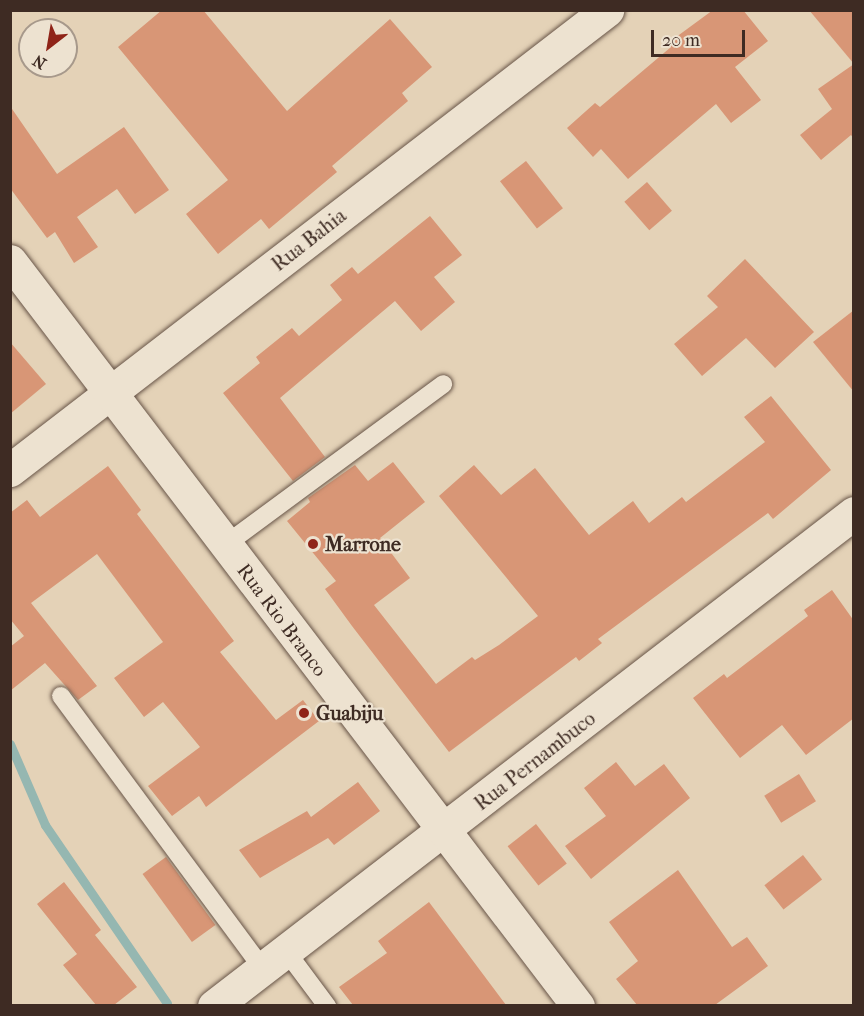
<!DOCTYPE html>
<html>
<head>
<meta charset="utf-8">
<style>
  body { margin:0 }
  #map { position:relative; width:864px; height:1016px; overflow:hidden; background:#e4d2b7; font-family:"IM FELL French Canon",serif }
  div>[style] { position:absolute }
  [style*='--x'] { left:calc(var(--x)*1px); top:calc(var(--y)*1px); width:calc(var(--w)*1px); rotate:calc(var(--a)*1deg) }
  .stream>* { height:9px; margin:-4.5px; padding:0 4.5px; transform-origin:4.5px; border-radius:4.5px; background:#95b7b1 }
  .building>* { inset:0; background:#d89676; transform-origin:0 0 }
  .roads { filter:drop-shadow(0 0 2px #685548) drop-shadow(0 0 2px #685548) }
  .service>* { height:18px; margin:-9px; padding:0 9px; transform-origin:9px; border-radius:9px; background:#ede2d0 }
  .minor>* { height:33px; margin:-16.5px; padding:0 16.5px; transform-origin:16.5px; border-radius:16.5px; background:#ede2d0 }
  .tertiary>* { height:33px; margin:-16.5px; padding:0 16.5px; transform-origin:16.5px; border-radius:16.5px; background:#ede2d0 }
  .dots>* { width:16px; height:16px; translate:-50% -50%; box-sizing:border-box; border:3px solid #ede2d0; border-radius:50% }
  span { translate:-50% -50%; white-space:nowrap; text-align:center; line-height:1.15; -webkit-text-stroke:4.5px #ede2d0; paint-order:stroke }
  .street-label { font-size:20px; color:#3e2b23 }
  .poi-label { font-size:20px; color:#3e2b23; font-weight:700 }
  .left { translate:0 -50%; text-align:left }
  .frame { position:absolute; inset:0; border:12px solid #3e2b23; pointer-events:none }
  .north { position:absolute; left:18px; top:18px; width:60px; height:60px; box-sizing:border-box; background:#ede2d0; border:2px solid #a7998b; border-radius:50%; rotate:211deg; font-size:16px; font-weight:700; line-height:24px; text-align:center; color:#3e2b23 }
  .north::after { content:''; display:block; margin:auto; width:21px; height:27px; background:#8f2418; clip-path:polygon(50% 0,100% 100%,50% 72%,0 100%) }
  .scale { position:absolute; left:651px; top:30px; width:94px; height:27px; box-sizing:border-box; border:3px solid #3e2b23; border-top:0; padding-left:8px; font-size:18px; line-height:21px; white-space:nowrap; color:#3e2b23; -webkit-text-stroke:4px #ede2d0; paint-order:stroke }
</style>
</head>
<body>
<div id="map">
  <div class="stream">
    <i style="--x:10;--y:744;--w:88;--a:66.6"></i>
    <i style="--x:45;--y:825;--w:216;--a:55.6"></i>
  </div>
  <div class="building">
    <i style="clip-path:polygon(162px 10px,203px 10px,287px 111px,390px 19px,432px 67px,402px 93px,408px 101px,332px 166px,337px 172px,269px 229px,261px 219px,218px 254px,186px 214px,228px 180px,118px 47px)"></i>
    <i style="clip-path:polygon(713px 10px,743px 10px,768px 41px,735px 67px,761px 100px,731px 123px,716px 104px,628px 179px,601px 149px,593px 157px,567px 128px,595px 103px,600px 107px,671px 47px,668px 43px)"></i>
    <i style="clip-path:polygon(809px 10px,854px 10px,854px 64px)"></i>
    <i style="clip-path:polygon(854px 64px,854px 139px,851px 135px,821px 160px,800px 135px,832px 109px,818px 89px)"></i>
    <i style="clip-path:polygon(10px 106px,57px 174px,124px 127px,169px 190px,135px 214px,117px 189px,77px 217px,98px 247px,74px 263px,55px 232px,47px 238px,10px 188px)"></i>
    <i style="left:526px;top:161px;width:60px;height:33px;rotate:52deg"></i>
    <i style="left:647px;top:182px;width:38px;height:30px;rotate:49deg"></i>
    <i style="clip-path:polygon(430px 216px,462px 255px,434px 277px,455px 302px,421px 331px,395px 301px,280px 398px,325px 457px,293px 481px,223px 393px,260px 363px,256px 357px,292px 328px,299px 336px,342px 300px,330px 285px,352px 267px,358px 274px)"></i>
    <i style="clip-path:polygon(745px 259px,814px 332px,775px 368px,746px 338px,702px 376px,674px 344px,718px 307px,707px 296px)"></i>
    <i style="clip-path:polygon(854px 310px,854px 392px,813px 342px)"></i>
    <i style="clip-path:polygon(10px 342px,46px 384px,10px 414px)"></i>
    <i style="clip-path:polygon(771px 396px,831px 470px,773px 519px,768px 513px,598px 639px,602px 643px,579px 661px,576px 657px,449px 752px,352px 626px,325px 589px,336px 581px,287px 521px,310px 502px,308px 498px,355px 465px,368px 481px,393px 462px,425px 502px,380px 538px,410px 578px,374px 605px,436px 684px,472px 657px,475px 660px,499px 645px,538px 616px,439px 496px,474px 465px,501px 495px,535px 468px,589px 535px,633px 501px,649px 523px,682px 497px,686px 502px,765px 442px,744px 417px)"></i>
    <i style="clip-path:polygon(108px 466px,141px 510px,137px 514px,234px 641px,220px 652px,276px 720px,303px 700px,319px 721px,206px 807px,199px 796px,172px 816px,148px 786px,200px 747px,163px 702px,144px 717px,114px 678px,163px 642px,97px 554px,31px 603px,97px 686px,78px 700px,45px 663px,10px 691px,10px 647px,24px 636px,10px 619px,10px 513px,27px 500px,40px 517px)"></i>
    <i style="clip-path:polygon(832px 590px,854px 621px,854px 718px,806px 755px,782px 725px,740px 758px,693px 698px,724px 674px,727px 678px,808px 616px,804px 610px)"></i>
    <i style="clip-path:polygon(616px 762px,635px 786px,664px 764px,690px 798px,591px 879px,565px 846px,606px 816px,584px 788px)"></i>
    <i style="left:799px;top:774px;width:32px;height:41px;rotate:58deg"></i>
    <i style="clip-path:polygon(358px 782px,380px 811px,334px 845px,328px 838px,260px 878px,239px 850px,307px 811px,311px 817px)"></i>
    <i style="left:536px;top:824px;width:50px;height:36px;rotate:52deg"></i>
    <i style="left:803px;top:855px;width:31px;height:49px;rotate:52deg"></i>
    <i style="left:166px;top:857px;width:84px;height:29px;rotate:54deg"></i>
    <i style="clip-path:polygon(678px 870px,732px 947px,747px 937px,768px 966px,715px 1005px,637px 1005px,616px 979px,638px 961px,609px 922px)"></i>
    <i style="clip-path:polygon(64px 882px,101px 930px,95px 935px,137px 987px,114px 1005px,96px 1005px,63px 965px,77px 954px,37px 904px)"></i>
    <i style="clip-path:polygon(429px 902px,506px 1005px,353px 1005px,339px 987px,387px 953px,378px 941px)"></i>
  </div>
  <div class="roads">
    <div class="service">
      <i style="--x:225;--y:545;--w:271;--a:-36.4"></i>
      <i style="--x:61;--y:696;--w:340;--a:53.5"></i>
      <i style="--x:286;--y:951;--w:69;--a:53.3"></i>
    </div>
    <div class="minor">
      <i style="--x:10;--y:470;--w:754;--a:-37.61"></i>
      <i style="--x:214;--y:1006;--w:808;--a:-37.61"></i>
    </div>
    <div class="tertiary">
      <i style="--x:10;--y:261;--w:937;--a:52.68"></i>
    </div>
  </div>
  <div class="dots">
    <i style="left:313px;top:544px;background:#8f2418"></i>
    <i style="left:304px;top:713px;background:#8f2418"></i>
  </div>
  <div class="street-label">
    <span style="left:309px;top:240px;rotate:-38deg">Rua Bahia</span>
    <span style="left:282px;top:620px;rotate:53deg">Rua Rio Branco</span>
    <span style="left:535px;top:761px;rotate:-38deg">Rua Pernambuco</span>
  </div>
  <div class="poi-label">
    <span class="left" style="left:325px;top:544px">Marrone</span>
    <span class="left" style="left:316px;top:713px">Guabiju</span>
  </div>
  <div class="frame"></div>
  <div class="north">N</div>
  <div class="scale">20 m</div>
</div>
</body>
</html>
